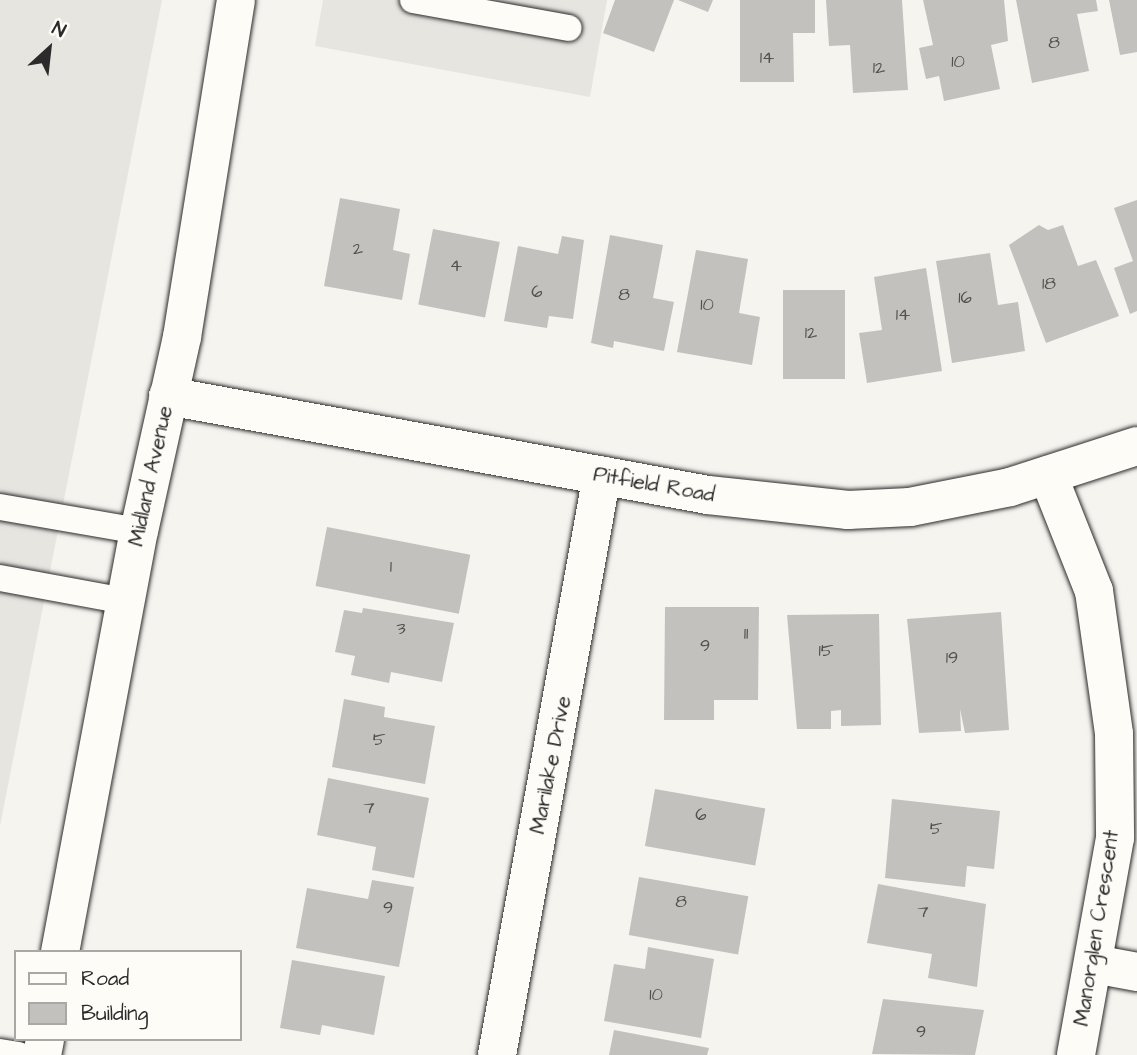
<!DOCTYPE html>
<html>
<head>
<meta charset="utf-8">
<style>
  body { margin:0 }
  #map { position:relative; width:1137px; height:1055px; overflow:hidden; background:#f5f4ef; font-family:"Architects Daughter",sans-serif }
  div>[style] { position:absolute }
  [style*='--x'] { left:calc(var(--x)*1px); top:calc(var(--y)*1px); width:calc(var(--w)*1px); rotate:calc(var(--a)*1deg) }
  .built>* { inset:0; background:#e6e5e0 }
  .building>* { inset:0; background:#c2c1be; transform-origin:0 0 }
  .roads { filter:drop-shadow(0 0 2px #2b2b2b) drop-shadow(0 0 2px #2b2b2b) }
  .service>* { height:26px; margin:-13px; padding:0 13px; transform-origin:13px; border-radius:13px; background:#fdfcf7 }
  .minor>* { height:38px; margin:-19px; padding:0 19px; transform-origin:19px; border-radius:19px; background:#fdfcf7 }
  .tertiary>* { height:38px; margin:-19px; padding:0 19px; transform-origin:19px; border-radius:19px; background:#fdfcf7 }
  .secondary>* { height:38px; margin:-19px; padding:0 19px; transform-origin:19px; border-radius:19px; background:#fdfcf7 }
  span { translate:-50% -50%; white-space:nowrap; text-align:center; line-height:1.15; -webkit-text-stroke:6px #fdfcf7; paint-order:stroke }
  .number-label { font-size:18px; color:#515050 }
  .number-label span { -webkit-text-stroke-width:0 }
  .street-label { font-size:21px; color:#2b2b2b }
  .legend { position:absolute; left:14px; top:950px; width:228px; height:91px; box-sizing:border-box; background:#fdfcf7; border:2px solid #a9a8a5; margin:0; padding:9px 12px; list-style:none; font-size:21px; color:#2b2b2b }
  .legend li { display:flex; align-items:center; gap:14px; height:35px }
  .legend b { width:35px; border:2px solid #a9a8a5 }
  .north { position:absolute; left:14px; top:14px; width:70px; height:70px; -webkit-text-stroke:5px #fdfcf7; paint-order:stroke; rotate:27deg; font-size:19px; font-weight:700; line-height:28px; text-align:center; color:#2b2b2b }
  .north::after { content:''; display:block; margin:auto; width:24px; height:32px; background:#2b2b2b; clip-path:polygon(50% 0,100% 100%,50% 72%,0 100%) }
</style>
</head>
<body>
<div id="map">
  <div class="built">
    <i style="clip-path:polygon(0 0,162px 0,0 826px)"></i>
    <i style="clip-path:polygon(323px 0,607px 0,590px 97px,315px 46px)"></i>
  </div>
  <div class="building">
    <i style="clip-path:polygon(615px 0,674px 0,654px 52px,603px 33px)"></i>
    <i style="clip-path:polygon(678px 0,713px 0,708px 12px)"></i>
    <i style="clip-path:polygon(740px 0,815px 0,815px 33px,793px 33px,794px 82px,740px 82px)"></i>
    <i style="clip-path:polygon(826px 0,902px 0,908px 90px,853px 93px,850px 45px,829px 46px)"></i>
    <i style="clip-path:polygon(923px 0,1004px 0,1008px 41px,991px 45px,1000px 89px,944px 101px,939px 76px,926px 79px,919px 48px,933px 45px)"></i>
    <i style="clip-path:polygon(1016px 0,1096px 0,1098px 11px,1077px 14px,1089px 71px,1032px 83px)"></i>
    <i style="clip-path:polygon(1109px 0,1137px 0,1137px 52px,1120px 55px)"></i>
    <i style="clip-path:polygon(340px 198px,400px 209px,393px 250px,410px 254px,402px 300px,324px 286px)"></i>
    <i style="clip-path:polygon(1137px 200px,1137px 311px,1130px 314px,1114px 268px,1133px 261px,1114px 208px)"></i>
    <i style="clip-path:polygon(1039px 225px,1048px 230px,1063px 225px,1078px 266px,1096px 260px,1119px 316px,1046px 343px,1009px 245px)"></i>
    <i style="left:433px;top:229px;width:68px;height:77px;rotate:11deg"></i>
    <i style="clip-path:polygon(610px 235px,663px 245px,653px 298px,674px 302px,664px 351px,614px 341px,613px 348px,591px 343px)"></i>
    <i style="clip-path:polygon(562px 236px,584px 240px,573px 319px,549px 316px,547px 328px,504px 321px,518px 246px,558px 254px)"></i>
    <i style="clip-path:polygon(696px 250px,748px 259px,739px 313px,760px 317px,752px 365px,677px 352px)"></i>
    <i style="clip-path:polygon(990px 253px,998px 305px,1018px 302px,1025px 351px,952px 363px,936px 261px)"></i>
    <i style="clip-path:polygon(926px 268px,942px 371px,867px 383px,859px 333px,882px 330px,874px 277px)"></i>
    <i style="left:783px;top:290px;width:62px;height:89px"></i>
    <i style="left:327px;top:527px;width:146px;height:60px;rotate:11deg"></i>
    <i style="clip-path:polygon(665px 607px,759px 607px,758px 700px,714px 700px,714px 720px,664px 720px)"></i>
    <i style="clip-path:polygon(363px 608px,454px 623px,442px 682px,391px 672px,389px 683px,351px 675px,355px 656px,335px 652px,344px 610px,362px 613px)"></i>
    <i style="clip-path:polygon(1001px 612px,1009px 730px,965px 733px,960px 709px,961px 731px,919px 733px,907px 619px)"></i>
    <i style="clip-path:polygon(879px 614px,881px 725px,841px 726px,841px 710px,831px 711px,831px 729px,797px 729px,787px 615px)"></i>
    <i style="clip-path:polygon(344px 699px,385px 707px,384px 717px,435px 726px,425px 784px,332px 767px)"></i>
    <i style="clip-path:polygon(328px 778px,429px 798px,414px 878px,372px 870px,376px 847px,317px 835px)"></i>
    <i style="left:655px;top:789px;width:112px;height:58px;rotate:10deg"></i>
    <i style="clip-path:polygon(892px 799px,1000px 811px,994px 869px,967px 866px,965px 887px,885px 878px)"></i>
    <i style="left:639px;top:877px;width:111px;height:59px;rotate:10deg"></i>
    <i style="clip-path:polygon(372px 880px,414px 887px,399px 967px,296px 948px,307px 888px,368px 899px)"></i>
    <i style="clip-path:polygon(878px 884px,986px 904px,977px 987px,928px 978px,932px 954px,867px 943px)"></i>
    <i style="clip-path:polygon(648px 947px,714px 959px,701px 1038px,604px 1021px,614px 964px,645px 969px)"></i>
    <i style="clip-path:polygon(292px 960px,385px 976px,374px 1035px,322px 1025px,320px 1035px,280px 1028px)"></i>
    <i style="clip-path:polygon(883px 999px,984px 1010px,975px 1055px,872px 1054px)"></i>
    <i style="clip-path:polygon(614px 1030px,709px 1048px,707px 1055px,609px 1055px)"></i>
  </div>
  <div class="roads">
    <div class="service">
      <i style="--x:413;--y:0;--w:158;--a:10.2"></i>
      <i style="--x:0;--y:507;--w:141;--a:9.8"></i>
      <i style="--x:0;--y:578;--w:127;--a:10.4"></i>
      <i style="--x:0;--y:1052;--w:19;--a:9"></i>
    </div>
    <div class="minor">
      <i style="--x:1048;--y:475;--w:125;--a:68.4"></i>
      <i style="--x:1094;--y:591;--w:144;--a:82"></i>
      <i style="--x:1114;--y:734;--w:104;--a:89.4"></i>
      <i style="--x:1115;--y:838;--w:220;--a:100.2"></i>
      <i style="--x:1094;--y:964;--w:44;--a:10.5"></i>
      <i style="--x:497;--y:1055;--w:589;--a:-79.74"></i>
    </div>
    <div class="tertiary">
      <i style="--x:168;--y:396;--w:549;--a:10.39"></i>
      <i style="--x:708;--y:495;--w:141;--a:6.1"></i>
      <i style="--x:848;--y:510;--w:62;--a:-2.8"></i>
      <i style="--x:910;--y:507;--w:102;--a:-11.3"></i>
      <i style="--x:1010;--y:487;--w:133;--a:-17.9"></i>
    </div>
    <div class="secondary">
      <i style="--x:60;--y:952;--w:428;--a:-79.4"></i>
      <i style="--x:139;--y:531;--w:199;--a:-77.5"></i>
      <i style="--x:182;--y:337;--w:341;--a:-80.9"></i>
      <i style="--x:42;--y:1055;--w:16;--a:-79"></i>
    </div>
  </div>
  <div class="number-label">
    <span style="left:1054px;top:43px">8</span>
    <span style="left:767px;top:58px">14</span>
    <span style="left:958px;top:62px">10</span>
    <span style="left:879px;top:68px">12</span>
    <span style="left:358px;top:249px">2</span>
    <span style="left:456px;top:266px">4</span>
    <span style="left:1049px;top:284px">18</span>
    <span style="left:537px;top:292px">6</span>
    <span style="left:624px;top:295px">8</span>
    <span style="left:965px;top:298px">16</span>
    <span style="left:707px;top:305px">10</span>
    <span style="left:903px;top:315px">14</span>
    <span style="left:811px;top:333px">12</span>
    <span style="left:391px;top:567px">1</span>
    <span style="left:401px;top:629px">3</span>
    <span style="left:746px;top:634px">11</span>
    <span style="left:705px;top:646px">9</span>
    <span style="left:826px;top:651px">15</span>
    <span style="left:952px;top:658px">19</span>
    <span style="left:379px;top:740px">5</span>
    <span style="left:369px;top:808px">7</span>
    <span style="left:701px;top:815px">6</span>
    <span style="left:936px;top:829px">5</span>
    <span style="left:681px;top:902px">8</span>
    <span style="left:388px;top:908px">9</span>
    <span style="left:923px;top:912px">7</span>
    <span style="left:656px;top:995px">10</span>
    <span style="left:921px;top:1032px">9</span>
  </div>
  <div class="street-label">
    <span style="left:151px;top:476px;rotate:-78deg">Midland Avenue</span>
    <span style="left:654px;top:485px;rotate:10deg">Pitfield Road</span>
    <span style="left:551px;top:765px;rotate:-79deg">Marilake Drive</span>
    <span style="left:1097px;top:928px;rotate:-81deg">Manorglen Crescent</span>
  </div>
  <ul class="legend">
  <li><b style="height:9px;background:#fdfcf7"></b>Road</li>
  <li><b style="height:19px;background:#c2c1be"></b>Building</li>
  </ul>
  <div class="north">N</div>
</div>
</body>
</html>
